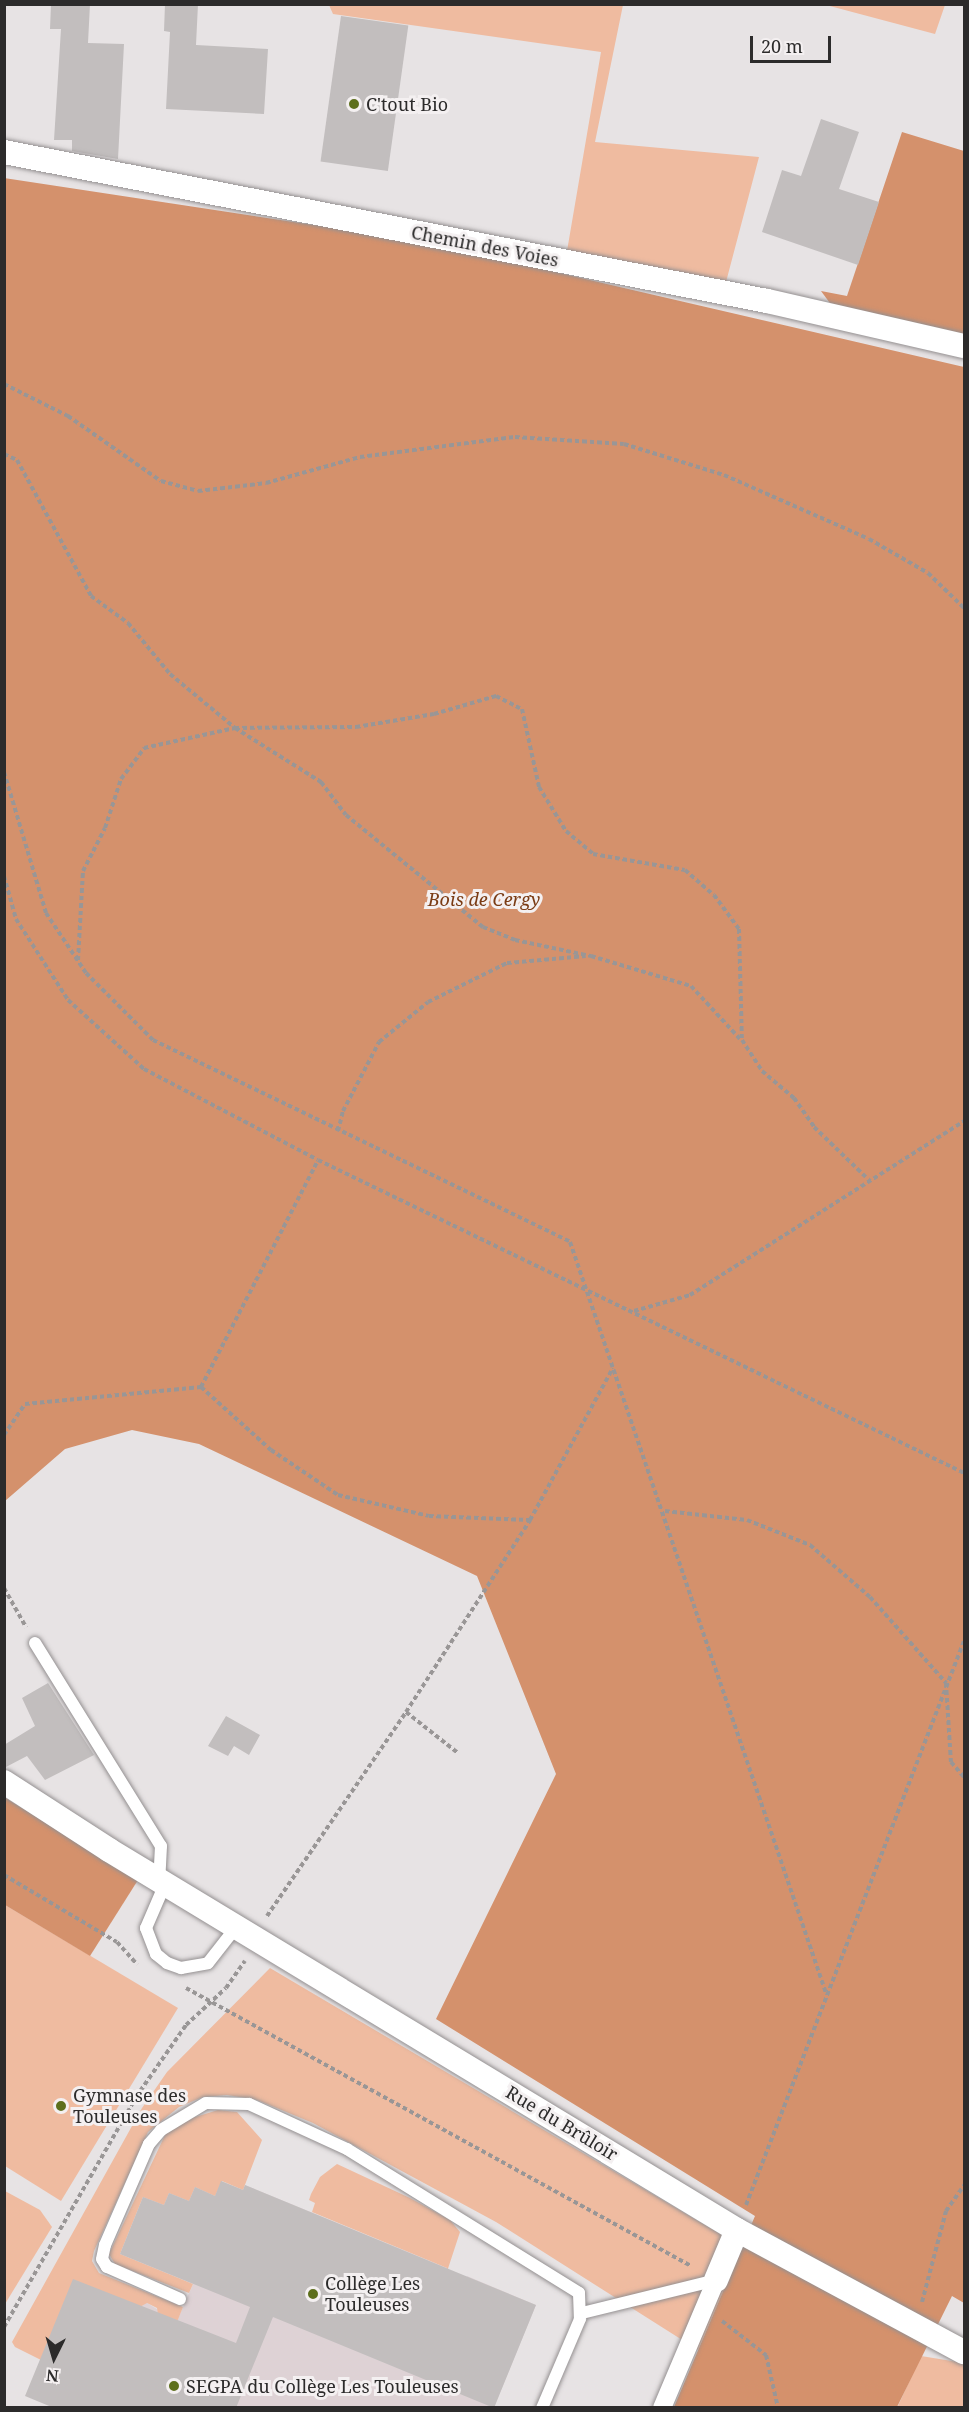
<!DOCTYPE html>
<html>
<head>
<meta charset="utf-8">
<style>
  body { margin:0 }
  #map { position:relative; width:969px; height:2412px; overflow:hidden; background:#e7e3e4; font-family:"Noto Serif",serif }
  div>[style] { position:absolute }
  [style*='--x'] { left:calc(var(--x)*1px); top:calc(var(--y)*1px); width:calc(var(--w)*1px); rotate:calc(var(--a)*1deg) }
  .built>* { inset:0; background:#ded2d5 }
  .green>* { inset:0; background:#efbba0 }
  .forest>* { inset:0; background:#d4916c }
  .building>* { inset:0; background:#c2bebe; transform-origin:0 0 }
  .path>* { height:4px; margin-top:-2px; transform-origin:0; background:repeating-linear-gradient(90deg,#999696 0 4.5px,transparent 0 7.5px) }
  .roads { filter:drop-shadow(0 0 2px #949091) drop-shadow(0 0 2px #949091) }
  .service>* { height:12px; margin:-6px; padding:0 6px; transform-origin:6px; border-radius:6px; background:#fff }
  .pedestrian>* { height:18px; margin:-9px; padding:0 9px; transform-origin:9px; border-radius:9px; background:#fff }
  .minor>* { height:24px; margin:-12px; padding:0 12px; transform-origin:12px; border-radius:12px; background:#fff }
  .dots>* { width:16px; height:16px; translate:-50% -50%; box-sizing:border-box; border:3px solid #f4f0f1; border-radius:50% }
  span { translate:-50% -50%; white-space:nowrap; text-align:center; line-height:1.15; -webkit-text-stroke:6px #f4f0f1; paint-order:stroke }
  .poi-label { font-size:18px; color:#2c2b2b }
  .left { translate:0 -50%; text-align:left }
  .street-label { font-size:18px; color:#2c2b2b }
  .park-label { font-size:18px; color:#7b3c15; font-style:italic }
  .frame { position:absolute; inset:0; border:6px solid #2c2b2b; pointer-events:none }
  .north { position:absolute; left:24px; top:2328px; width:60px; height:60px; -webkit-text-stroke:4px #f4f0f1; paint-order:stroke; rotate:185deg; font-size:16px; font-weight:700; line-height:24px; text-align:center; color:#2c2b2b }
  .north::after { content:''; display:block; margin:auto; width:21px; height:27px; background:#2c2b2b; clip-path:polygon(50% 0,100% 100%,50% 72%,0 100%) }
  .scale { position:absolute; left:750px; top:36px; width:81px; height:27px; box-sizing:border-box; border:3px solid #2c2b2b; border-top:0; padding-left:8px; font-size:18px; line-height:21px; white-space:nowrap; color:#2c2b2b; -webkit-text-stroke:4px #f4f0f1; paint-order:stroke }
</style>
</head>
<body>
<div id="map">
  <div class="built">
    <i style="clip-path:polygon(221px 2181px,243px 2190px,245px 2185px,447px 2268px,456px 2302px,467px 2276px,536px 2305px,494px 2407px,141px 2407px,73px 2279px,147px 2303px,177px 2321px,193px 2284px,120px 2254px,143px 2197px)"></i>
  </div>
  <div class="green">
    <i style="clip-path:polygon(329px 5px,623px 5px,595px 142px,759px 157px,726px 282px,567px 251px,601px 52px,333px 14px)"></i>
    <i style="clip-path:polygon(826px 5px,945px 4px,945px 5px,935px 34px)"></i>
    <i style="clip-path:polygon(5px 1905px,178px 2008px,61px 2201px,5px 2166px)"></i>
    <i style="clip-path:polygon(270px 1968px,742px 2247px,698px 2350px,496px 2222px,313px 2123px,257px 2100px,227px 2095px,203px 2097px,179px 2107px,148px 2132px,94px 2251px,92px 2261px,99px 2273px,183px 2307px,177px 2322px,158px 2314px,157px 2308px,147px 2303px,41px 2360px,15px 2347px,12px 2342px,142px 2108px,167px 2072px)"></i>
    <i style="clip-path:polygon(218px 2110px,237px 2112px,262px 2140px,243px 2190px,222px 2181px,215px 2196px,195px 2187px,189px 2201px,169px 2193px,164px 2205px,143px 2197px,120px 2254px,193px 2284px,189px 2293px,115px 2264px,109px 2254px,166px 2133px,192px 2118px)"></i>
    <i style="clip-path:polygon(337px 2164px,410px 2198px,450px 2220px,460px 2232px,439px 2296px,447px 2268px,312px 2212px,315px 2203px,309px 2200px,311px 2194px,320px 2177px)"></i>
    <i style="clip-path:polygon(5px 2191px,40px 2210px,52px 2227px,5px 2304px)"></i>
    <i style="clip-path:polygon(921px 2356px,964px 2363px,964px 2407px,897px 2408px)"></i>
  </div>
  <div class="forest">
    <i style="clip-path:polygon(902px 132px,964px 151px,964px 339px,832px 306px,821px 291px,847px 296px)"></i>
    <i style="clip-path:polygon(4px 178px,426px 242px,964px 367px,964px 2303px,952px 2296px,897px 2407px,674px 2407px,755px 2216px,436px 2019px,556px 1774px,477px 1576px,199px 1444px,132px 1430px,65px 1449px,5px 1501px)"></i>
    <i style="clip-path:polygon(4px 1797px,138px 1880px,90px 1956px,5px 1905px)"></i>
  </div>
  <div class="building">
    <i style="clip-path:polygon(51px 4px,90px 4px,88px 43px,124px 44px,118px 159px,72px 151px,72px 140px,54px 140px,61px 29px,50px 29px)"></i>
    <i style="clip-path:polygon(165px 4px,198px 4px,196px 45px,268px 49px,264px 114px,166px 109px,170px 32px,164px 31px)"></i>
    <i style="left:341px;top:16px;width:68px;height:147px;rotate:8deg"></i>
    <i style="clip-path:polygon(821px 119px,859px 132px,839px 189px,879px 202px,858px 265px,762px 232px,782px 170px,801px 176px)"></i>
    <i style="clip-path:polygon(48px 1683px,94px 1755px,45px 1780px,27px 1756px,4px 1768px,4px 1745px,35px 1726px,22px 1698px)"></i>
    <i style="clip-path:polygon(226px 1716px,260px 1735px,249px 1755px,234px 1746px,228px 1756px,208px 1746px)"></i>
    <i style="clip-path:polygon(221px 2181px,243px 2190px,245px 2185px,536px 2305px,494px 2408px,273px 2317px,236px 2408px,54px 2408px,25px 2396px,73px 2279px,236px 2343px,250px 2307px,120px 2254px,143px 2197px,164px 2205px,169px 2193px,189px 2201px,195px 2187px,215px 2196px)"></i>
  </div>
  <div class="path">
    <i style="--x:4;--y:384;--w:72;--a:26.6"></i>
    <i style="--x:68;--y:416;--w:113;--a:35"></i>
    <i style="--x:161;--y:481;--w:38;--a:15"></i>
    <i style="--x:198;--y:491;--w:68;--a:-6.7"></i>
    <i style="--x:266;--y:483;--w:98;--a:-15.5"></i>
    <i style="--x:360;--y:457;--w:156;--a:-7.4"></i>
    <i style="--x:515;--y:437;--w:109;--a:3.7"></i>
    <i style="--x:624;--y:444;--w:105;--a:17.2"></i>
    <i style="--x:724;--y:475;--w:158;--a:23.8"></i>
    <i style="--x:869;--y:539;--w:68;--a:30"></i>
    <i style="--x:928;--y:573;--w:50;--a:44.2"></i>
    <i style="--x:4;--y:454;--w:14;--a:25"></i>
    <i style="--x:17;--y:460;--w:155;--a:61.4"></i>
    <i style="--x:91;--y:596;--w:46;--a:36.1"></i>
    <i style="--x:128;--y:623;--w:66;--a:50.5"></i>
    <i style="--x:170;--y:674;--w:85;--a:39.7"></i>
    <i style="--x:235;--y:728;--w:121;--a:-0.5"></i>
    <i style="--x:356;--y:727;--w:79;--a:-9.5"></i>
    <i style="--x:434;--y:714;--w:65;--a:-16.2"></i>
    <i style="--x:496;--y:696;--w:29;--a:27"></i>
    <i style="--x:522;--y:709;--w:80;--a:77.7"></i>
    <i style="--x:539;--y:787;--w:52;--a:58.5"></i>
    <i style="--x:566;--y:831;--w:35;--a:40"></i>
    <i style="--x:593;--y:854;--w:93;--a:9.9"></i>
    <i style="--x:685;--y:870;--w:38;--a:41"></i>
    <i style="--x:714;--y:895;--w:42;--a:53.7"></i>
    <i style="--x:739;--y:929;--w:111;--a:88.5"></i>
    <i style="--x:742;--y:1040;--w:37;--a:57"></i>
    <i style="--x:762;--y:1071;--w:42;--a:40.2"></i>
    <i style="--x:794;--y:1098;--w:35;--a:55"></i>
    <i style="--x:814;--y:1127;--w:78;--a:44"></i>
    <i style="--x:4;--y:772;--w:147;--a:73.4"></i>
    <i style="--x:46;--y:913;--w:72;--a:56.3"></i>
    <i style="--x:86;--y:973;--w:95;--a:45"></i>
    <i style="--x:153;--y:1040;--w:463;--a:25.8"></i>
    <i style="--x:570;--y:1242;--w:793;--a:71.18"></i>
    <i style="--x:4;--y:876;--w:45;--a:74.4"></i>
    <i style="--x:16;--y:919;--w:96;--a:57.3"></i>
    <i style="--x:68;--y:1000;--w:103;--a:42.2"></i>
    <i style="--x:144;--y:1069;--w:196;--a:27.6"></i>
    <i style="--x:318;--y:1160;--w:718;--a:25.85"></i>
    <i style="--x:78;--y:960;--w:89;--a:-86.8"></i>
    <i style="--x:83;--y:871;--w:48;--a:-62.9"></i>
    <i style="--x:105;--y:828;--w:52;--a:-71.9"></i>
    <i style="--x:121;--y:779;--w:39;--a:-53"></i>
    <i style="--x:144;--y:748;--w:93;--a:-12.4"></i>
    <i style="--x:235;--y:728;--w:102;--a:32.1"></i>
    <i style="--x:321;--y:782;--w:41;--a:52.9"></i>
    <i style="--x:346;--y:815;--w:177;--a:39.3"></i>
    <i style="--x:483;--y:927;--w:35;--a:22"></i>
    <i style="--x:515;--y:940;--w:78;--a:11.9"></i>
    <i style="--x:591;--y:956;--w:104;--a:16.7"></i>
    <i style="--x:691;--y:986;--w:74;--a:47.2"></i>
    <i style="--x:338;--y:1131;--w:21;--a:-76"></i>
    <i style="--x:343;--y:1111;--w:78;--a:-62.4"></i>
    <i style="--x:379;--y:1042;--w:63;--a:-39.2"></i>
    <i style="--x:428;--y:1002;--w:88;--a:-26.3"></i>
    <i style="--x:507;--y:963;--w:79;--a:-5.1"></i>
    <i style="--x:634;--y:1311;--w:58;--a:-15.9"></i>
    <i style="--x:690;--y:1295;--w:325;--a:-32.4"></i>
    <i style="--x:201;--y:1387;--w:94;--a:42"></i>
    <i style="--x:271;--y:1450;--w:81;--a:33.9"></i>
    <i style="--x:338;--y:1495;--w:93;--a:13"></i>
    <i style="--x:429;--y:1516;--w:101;--a:2.3"></i>
    <i style="--x:4;--y:1435;--w:37;--a:-56"></i>
    <i style="--x:25;--y:1404;--w:177;--a:-5.5"></i>
    <i style="--x:201;--y:1387;--w:255;--a:-62.7"></i>
    <i style="--x:665;--y:1511;--w:82;--a:6.3"></i>
    <i style="--x:747;--y:1520;--w:68;--a:21.6"></i>
    <i style="--x:810;--y:1545;--w:79;--a:40.9"></i>
    <i style="--x:870;--y:1597;--w:115;--a:48.5"></i>
    <i style="--x:946;--y:1683;--w:79;--a:86.4"></i>
    <i style="--x:951;--y:1762;--w:20;--a:49"></i>
    <i style="--x:4;--y:1588;--w:45;--a:60.6"></i>
    <i style="--x:406;--y:1712;--w:229;--a:-57.1"></i>
    <i style="--x:530;--y:1520;--w:173;--a:-61.4"></i>
    <i style="--x:4;--y:1875;--w:131;--a:30.7"></i>
    <i style="--x:117;--y:1942;--w:30;--a:48"></i>
    <i style="--x:267;--y:1916;--w:247;--a:-55.7"></i>
    <i style="--x:406;--y:1712;--w:66;--a:38.3"></i>
    <i style="--x:186;--y:1988;--w:576;--a:28.83"></i>
    <i style="--x:746;--y:2205;--w:605;--a:-68.87"></i>
    <i style="--x:922;--y:2302;--w:94;--a:-75.2"></i>
    <i style="--x:946;--y:2211;--w:32;--a:-55"></i>
    <i style="--x:722;--y:2321;--w:56;--a:37.7"></i>
    <i style="--x:766;--y:2355;--w:54;--a:77.2"></i>
    <i style="--x:4;--y:2327;--w:265;--a:-60.1"></i>
    <i style="--x:136;--y:2097;--w:88;--a:-55.2"></i>
    <i style="--x:186;--y:2025;--w:54;--a:-42.8"></i>
    <i style="--x:226;--y:1988;--w:33;--a:-55"></i>
  </div>
  <div class="roads">
    <div class="service">
      <i style="--x:35;--y:1643;--w:239;--a:58.2"></i>
      <i style="--x:161;--y:1846;--w:34;--a:93"></i>
      <i style="--x:165;--y:1884;--w:48;--a:113.4"></i>
      <i style="--x:146;--y:1928;--w:28;--a:69"></i>
      <i style="--x:156;--y:1954;--w:14;--a:39"></i>
      <i style="--x:167;--y:1963;--w:15;--a:20"></i>
      <i style="--x:181;--y:1968;--w:27;--a:-10"></i>
      <i style="--x:208;--y:1963;--w:47;--a:-51.9"></i>
      <i style="--x:180;--y:2299;--w:80;--a:-156.3"></i>
      <i style="--x:107;--y:2267;--w:9;--a:-122"></i>
      <i style="--x:102;--y:2259;--w:14;--a:-78"></i>
      <i style="--x:105;--y:2245;--w:110;--a:-66.5"></i>
      <i style="--x:149;--y:2144;--w:18;--a:-49"></i>
      <i style="--x:161;--y:2130;--w:52;--a:-31"></i>
      <i style="--x:206;--y:2103;--w:43;--a:1.3"></i>
      <i style="--x:249;--y:2104;--w:108;--a:24.7"></i>
      <i style="--x:347;--y:2149;--w:273;--a:31.8"></i>
      <i style="--x:579;--y:2293;--w:26;--a:88"></i>
      <i style="--x:580;--y:2319;--w:97;--a:113.1"></i>
      <i style="--x:582;--y:2313;--w:138;--a:-13.8"></i>
    </div>
    <div class="pedestrian">
      <i style="--x:662;--y:2408;--w:139;--a:-67.1"></i>
    </div>
    <div class="minor">
      <i style="--x:4;--y:152;--w:777;--a:11.05"></i>
      <i style="--x:767;--y:301;--w:202;--a:12.9"></i>
      <i style="--x:4;--y:1782;--w:125;--a:32.9"></i>
      <i style="--x:109;--y:1850;--w:734;--a:31.18"></i>
      <i style="--x:737;--y:2230;--w:258;--a:28.3"></i>
      <i style="--x:716;--y:2280;--w:54;--a:-67.2"></i>
    </div>
  </div>
  <div class="dots">
    <i style="left:354px;top:104px;background:#5d6f1c"></i>
    <i style="left:61px;top:2106px;background:#5d6f1c"></i>
    <i style="left:313px;top:2294px;background:#5d6f1c"></i>
    <i style="left:174px;top:2386px;background:#5d6f1c"></i>
  </div>
  <div class="poi-label">
    <span class="left" style="left:366px;top:104px">C'tout Bio</span>
    <span class="left" style="left:73px;top:2106px">Gymnase des<br>Touleuses</span>
    <span class="left" style="left:325px;top:2294px">Collège Les<br>Touleuses</span>
    <span class="left" style="left:186px;top:2386px">SEGPA du Collège Les Touleuses</span>
  </div>
  <div class="street-label">
    <span style="left:485px;top:246px;rotate:11deg">Chemin des Voies</span>
    <span style="left:562px;top:2123px;rotate:31deg">Rue du Brûloir</span>
  </div>
  <div class="park-label">
    <span style="left:484px;top:899px">Bois de Cergy</span>
  </div>
  <div class="frame"></div>
  <div class="north">N</div>
  <div class="scale">20 m</div>
</div>
</body>
</html>
